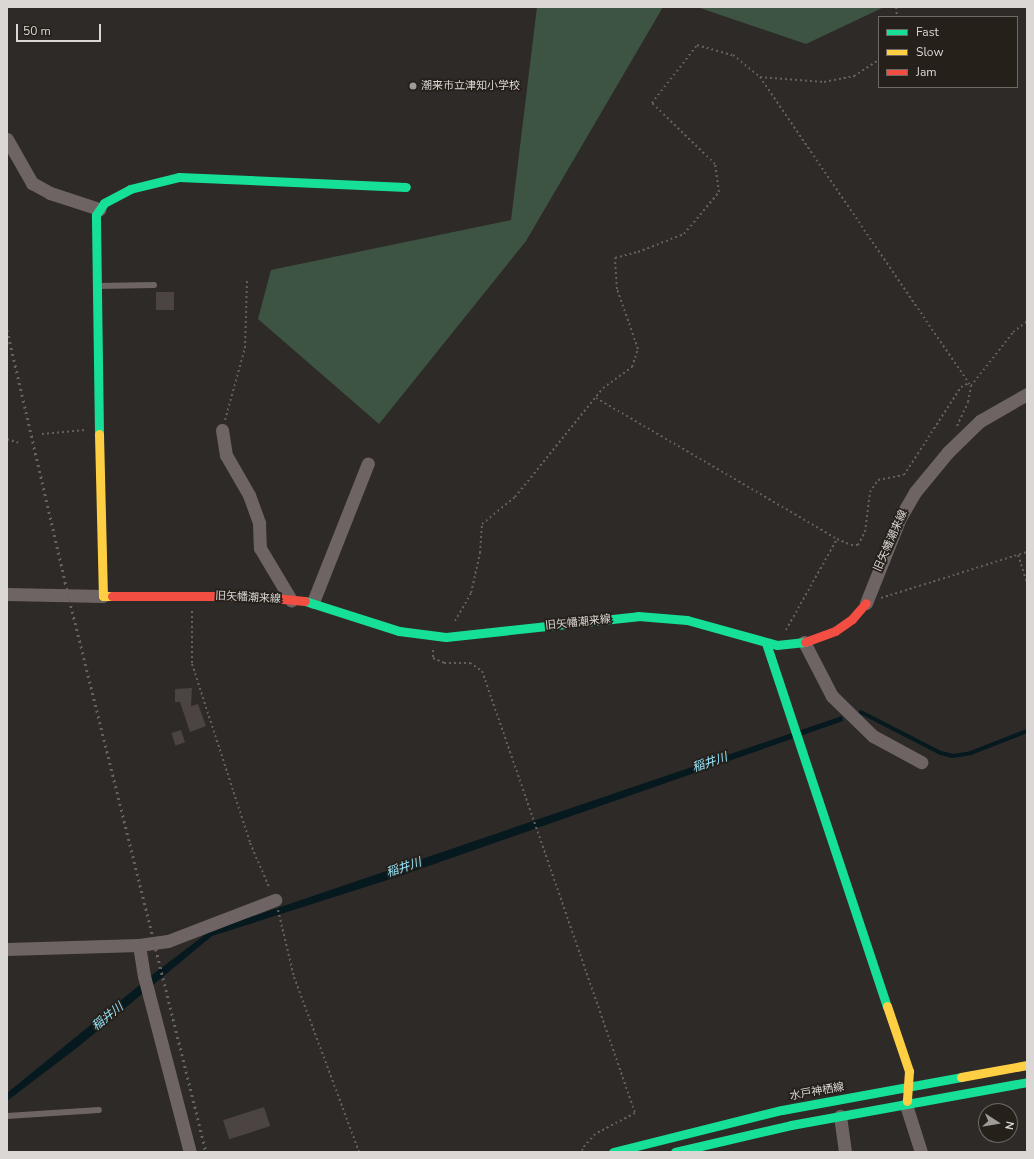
<!DOCTYPE html>
<html>
<head>
<meta charset="utf-8">
<style>
  body { margin:0 }
  #map { position:relative; width:1034px; height:1159px; overflow:hidden; background:#2d2a28; font-family:"Nunito Sans","Noto Sans JP",sans-serif }
  div>[style] { position:absolute }
  [style*='--x'] { left:calc(var(--x)*1px); top:calc(var(--y)*1px); width:calc(var(--w)*1px); rotate:calc(var(--a)*1deg) }
  .green>* { inset:0; background:#3e5442 }
  .water>* { inset:0; background:#05191e }
  .stream>* { height:3.5px; margin:-1.75px; padding:0 1.75px; transform-origin:1.75px; border-radius:1.75px; background:#05191e }
  .building>* { inset:0; background:#4c4443; transform-origin:0 0 }
  .path>* { height:2px; margin-top:-1px; transform-origin:0; background:repeating-linear-gradient(90deg,#665f5e 0 2px,transparent 0 5px) }
  .lane>* { height:6px; margin:-3px; padding:0 3px; transform-origin:3px; border-radius:3px; background:#6e6464 }
  .street>* { height:13px; margin:-6.5px; padding:0 6.5px; transform-origin:6.5px; border-radius:6.5px; background:#6e6464 }
  .fast>* { height:9px; margin:-4.5px; padding:0 4.5px; transform-origin:4.5px; border-radius:4.5px; background:#16e098 }
  .slow>* { height:9px; margin:-4.5px; padding:0 4.5px; transform-origin:4.5px; border-radius:4.5px; background:#ffcf43 }
  .jam>* { height:9px; margin:-4.5px; padding:0 4.5px; transform-origin:4.5px; border-radius:4.5px; background:#f24e42 }
  .rail>* { height:3px; margin-top:-1.5px; transform-origin:0; background:repeating-linear-gradient(90deg,#68615f 0 2px,transparent 0 6px) }
  .dots>* { width:11px; height:11px; translate:-50% -50%; box-sizing:border-box; border:2px solid #26201b; border-radius:50% }
  span { translate:-50% -50%; white-space:nowrap; text-align:center; line-height:1.15; -webkit-text-stroke:3.5px #26201b; paint-order:stroke }
  .poi-label { font-size:11px; color:#dbd7d4 }
  .left { translate:0 -50%; text-align:left }
  .street-label { font-size:11px; color:#dbd7d4 }
  .water-label { font-size:12px; color:#96e4fb; font-style:italic }
  .frame { position:absolute; inset:0; border:8px solid #dbd7d4; pointer-events:none }
  .legend { position:absolute; left:878px; top:16px; width:140px; height:72px; box-sizing:border-box; background:#26201b; border:1px solid #6e6965; margin:0; padding:5px 7px; list-style:none; font-size:12px; color:#dbd7d4 }
  .legend li { display:flex; align-items:center; gap:8px; height:20px }
  .legend b { width:20px; border:1px solid #6e6965 }
  .north { position:absolute; left:978px; top:1103px; width:40px; height:40px; box-sizing:border-box; background:#26201b; border:1px solid #6e6965; border-radius:50%; rotate:102deg; font-size:11px; font-weight:700; line-height:16px; text-align:center; color:#dbd7d4 }
  .north::after { content:''; display:block; margin:auto; width:14px; height:18px; background:#9e9a98; clip-path:polygon(50% 0,100% 100%,50% 72%,0 100%) }
  .scale { position:absolute; left:16px; top:24px; width:85px; height:18px; box-sizing:border-box; border:2px solid #dbd7d4; border-top:0; padding-left:5px; font-size:12px; line-height:14px; white-space:nowrap; color:#dbd7d4; -webkit-text-stroke:3px #26201b; paint-order:stroke }
</style>
</head>
<body>
<div id="map">
  <div class="green">
    <i style="clip-path:polygon(537px 7px,663px 7px,526px 241px,379px 424px,258px 319px,271px 270px,511px 220px)"></i>
    <i style="clip-path:polygon(697px 7px,882px 7px,882px 8px,806px 44px)"></i>
  </div>
  <div class="water">
    <i style="clip-path:polygon(842px 716px,843px 721px,400px 876px,212px 936px,78px 1047px,7px 1101px,7px 1093px,152px 975px,210px 931px)"></i>
  </div>
  <div class="stream">
    <i style="--x:861;--y:712;--w:90;--a:27.1"></i>
    <i style="--x:941;--y:753;--w:12;--a:14"></i>
    <i style="--x:953;--y:756;--w:18;--a:-9"></i>
    <i style="--x:971;--y:753;--w:60;--a:-21.4"></i>
  </div>
  <div class="building">
    <i style="left:156px;top:292px;width:18px;height:18px"></i>
    <i style="clip-path:polygon(192px 688px,191px 706px,198px 704px,206px 726px,190px 732px,180px 702px,175px 702px,175px 689px)"></i>
    <i style="left:181px;top:730px;width:13px;height:10px;rotate:72deg"></i>
    <i style="left:264px;top:1107px;width:20px;height:43px;rotate:72deg"></i>
  </div>
  <div class="path">
    <i style="--x:896;--y:7;--w:10;--a:84"></i>
    <i style="--x:760;--y:77;--w:64;--a:4.5"></i>
    <i style="--x:824;--y:82;--w:31;--a:-11"></i>
    <i style="--x:854;--y:76;--w:30;--a:-33"></i>
    <i style="--x:596;--y:398;--w:279;--a:30.3"></i>
    <i style="--x:225;--y:420;--w:75;--a:-74.5"></i>
    <i style="--x:245;--y:348;--w:68;--a:-88.3"></i>
    <i style="--x:957;--y:426;--w:26;--a:-65"></i>
    <i style="--x:968;--y:402;--w:16;--a:-79"></i>
    <i style="--x:971;--y:386;--w:68;--a:-52.1"></i>
    <i style="--x:1013;--y:332;--w:18;--a:-38"></i>
    <i style="--x:42;--y:434;--w:43;--a:-5.3"></i>
    <i style="--x:7;--y:439;--w:13;--a:18"></i>
    <i style="--x:1018;--y:555;--w:28;--a:72"></i>
    <i style="--x:881;--y:598;--w:153;--a:-17.5"></i>
    <i style="--x:192;--y:611;--w:53;--a:90"></i>
    <i style="--x:192;--y:664;--w:188;--a:72"></i>
    <i style="--x:250;--y:843;--w:50;--a:66.5"></i>
    <i style="--x:455;--y:621;--w:32;--a:-60"></i>
    <i style="--x:471;--y:593;--w:41;--a:-77.3"></i>
    <i style="--x:480;--y:553;--w:29;--a:-86"></i>
    <i style="--x:482;--y:524;--w:43;--a:-39.3"></i>
    <i style="--x:515;--y:497;--w:140;--a:-51.1"></i>
    <i style="--x:603;--y:388;--w:36;--a:-36"></i>
    <i style="--x:632;--y:367;--w:19;--a:-72"></i>
    <i style="--x:638;--y:349;--w:64;--a:-109.3"></i>
    <i style="--x:617;--y:289;--w:31;--a:-94"></i>
    <i style="--x:615;--y:258;--w:24;--a:-15"></i>
    <i style="--x:638;--y:252;--w:49;--a:-21.4"></i>
    <i style="--x:684;--y:234;--w:55;--a:-50.2"></i>
    <i style="--x:719;--y:192;--w:28;--a:-98"></i>
    <i style="--x:715;--y:164;--w:88;--a:-135.9"></i>
    <i style="--x:652;--y:103;--w:73;--a:-52.2"></i>
    <i style="--x:697;--y:45;--w:37;--a:16"></i>
    <i style="--x:733;--y:55;--w:35;--a:39"></i>
    <i style="--x:760;--y:77;--w:374;--a:55.7"></i>
    <i style="--x:786;--y:630;--w:104;--a:-60.7"></i>
    <i style="--x:837;--y:539;--w:15;--a:23"></i>
    <i style="--x:851;--y:545;--w:7;--a:0"></i>
    <i style="--x:858;--y:545;--w:15;--a:-62"></i>
    <i style="--x:865;--y:532;--w:40;--a:-82.9"></i>
    <i style="--x:870;--y:492;--w:14;--a:-56"></i>
    <i style="--x:878;--y:480;--w:26;--a:-11"></i>
    <i style="--x:904;--y:475;--w:105;--a:-57.1"></i>
    <i style="--x:961;--y:387;--w:9;--a:-27"></i>
    <i style="--x:433;--y:650;--w:8;--a:90"></i>
    <i style="--x:433;--y:658;--w:12;--a:24"></i>
    <i style="--x:444;--y:663;--w:26;--a:0"></i>
    <i style="--x:470;--y:663;--w:14;--a:34"></i>
    <i style="--x:482;--y:671;--w:468;--a:70.9"></i>
    <i style="--x:635;--y:1113;--w:45;--a:152.3"></i>
    <i style="--x:595;--y:1134;--w:20;--a:131"></i>
    <i style="--x:582;--y:1149;--w:4;--a:56"></i>
    <i style="--x:278;--y:910;--w:69;--a:76.6"></i>
    <i style="--x:294;--y:977;--w:187;--a:69.6"></i>
  </div>
  <div class="lane">
    <i style="--x:98;--y:286;--w:56;--a:-1"></i>
    <i style="--x:7;--y:1116;--w:92;--a:-3.7"></i>
  </div>
  <div class="street">
    <i style="--x:7;--y:139;--w:51;--a:60.4"></i>
    <i style="--x:32;--y:183;--w:21;--a:29"></i>
    <i style="--x:50;--y:193;--w:52;--a:18.1"></i>
    <i style="--x:222;--y:430;--w:25;--a:81"></i>
    <i style="--x:226;--y:455;--w:46;--a:60.1"></i>
    <i style="--x:249;--y:495;--w:30;--a:70"></i>
    <i style="--x:259;--y:523;--w:25;--a:88"></i>
    <i style="--x:260;--y:548;--w:61;--a:59.2"></i>
    <i style="--x:7;--y:594;--w:96;--a:1.2"></i>
    <i style="--x:313;--y:602;--w:149;--a:-68.4"></i>
    <i style="--x:866;--y:603;--w:92;--a:-68.2"></i>
    <i style="--x:900;--y:518;--w:30;--a:-60"></i>
    <i style="--x:915;--y:492;--w:52;--a:-50.5"></i>
    <i style="--x:948;--y:452;--w:45;--a:-44.1"></i>
    <i style="--x:980;--y:421;--w:54;--a:-29.9"></i>
    <i style="--x:804;--y:642;--w:61;--a:62.6"></i>
    <i style="--x:832;--y:696;--w:57;--a:44.3"></i>
    <i style="--x:873;--y:736;--w:55;--a:28.4"></i>
    <i style="--x:139;--y:945;--w:29;--a:-8"></i>
    <i style="--x:168;--y:941;--w:115;--a:-21"></i>
    <i style="--x:7;--y:949;--w:132;--a:-1.7"></i>
    <i style="--x:139;--y:945;--w:31;--a:81"></i>
    <i style="--x:144;--y:976;--w:182;--a:75.4"></i>
    <i style="--x:906;--y:1105;--w:49;--a:72.3"></i>
    <i style="--x:840;--y:1116;--w:36;--a:82"></i>
  </div>
  <div class="fast">
    <i style="--x:99;--y:434;--w:219;--a:-90.8"></i>
    <i style="--x:96;--y:215;--w:14;--a:-56"></i>
    <i style="--x:104;--y:203;--w:30;--a:-28"></i>
    <i style="--x:130;--y:189;--w:50;--a:-13.8"></i>
    <i style="--x:179;--y:177;--w:227;--a:2.5"></i>
    <i style="--x:305;--y:601;--w:99;--a:17.7"></i>
    <i style="--x:399;--y:631;--w:47;--a:7.3"></i>
    <i style="--x:446;--y:637;--w:193;--a:-6.2"></i>
    <i style="--x:638;--y:616;--w:49;--a:4.7"></i>
    <i style="--x:687;--y:620;--w:93;--a:15.5"></i>
    <i style="--x:777;--y:645;--w:28;--a:-6"></i>
    <i style="--x:766;--y:643;--w:383;--a:71.6"></i>
    <i style="--x:613;--y:1152;--w:174;--a:-14"></i>
    <i style="--x:782;--y:1110;--w:182;--a:-10.4"></i>
    <i style="--x:675;--y:1152;--w:119;--a:-13.1"></i>
    <i style="--x:791;--y:1125;--w:240;--a:-10.3"></i>
  </div>
  <div class="slow">
    <i style="--x:99;--y:434;--w:162;--a:88.6"></i>
    <i style="--x:103;--y:596;--w:9;--a:0"></i>
    <i style="--x:887;--y:1006;--w:69;--a:71.3"></i>
    <i style="--x:909;--y:1071;--w:30;--a:94"></i>
    <i style="--x:961;--y:1077;--w:67;--a:-10.3"></i>
  </div>
  <div class="jam">
    <i style="--x:112;--y:596;--w:140;--a:0"></i>
    <i style="--x:252;--y:596;--w:53;--a:5.4"></i>
    <i style="--x:805;--y:642;--w:32;--a:-20"></i>
    <i style="--x:835;--y:631;--w:21;--a:-35"></i>
    <i style="--x:852;--y:619;--w:21;--a:-49"></i>
  </div>
  <div class="rail">
    <i style="--x:7;--y:330;--w:259;--a:77"></i>
    <i style="--x:65;--y:582;--w:587;--a:76.11"></i>
  </div>
  <div class="dots">
    <i style="left:413px;top:86px;background:#9e9a98"></i>
  </div>
  <div class="poi-label">
    <span class="left" style="left:421px;top:86px">潮来市立津知小学校</span>
  </div>
  <div class="street-label">
    <span style="left:891px;top:541px;rotate:-66deg">旧矢幡潮来線</span>
    <span style="left:248px;top:598px;rotate:3deg">旧矢幡潮来線</span>
    <span style="left:578px;top:623px;rotate:-6deg">旧矢幡潮来線</span>
    <span style="left:817px;top:1092px;rotate:-10deg">水戸神栖線</span>
  </div>
  <div class="water-label">
    <span style="left:710px;top:763px;rotate:-19deg">稲井川</span>
    <span style="left:404px;top:868px;rotate:-19deg">稲井川</span>
    <span style="left:108px;top:1017px;rotate:-39deg">稲井川</span>
  </div>
  <div class="frame"></div>
  <ul class="legend">
  <li><b style="height:5px;background:#16e098"></b>Fast</li>
  <li><b style="height:5px;background:#ffcf43"></b>Slow</li>
  <li><b style="height:5px;background:#f24e42"></b>Jam</li>
  </ul>
  <div class="north">N</div>
  <div class="scale">50 m</div>
</div>
</body>
</html>
